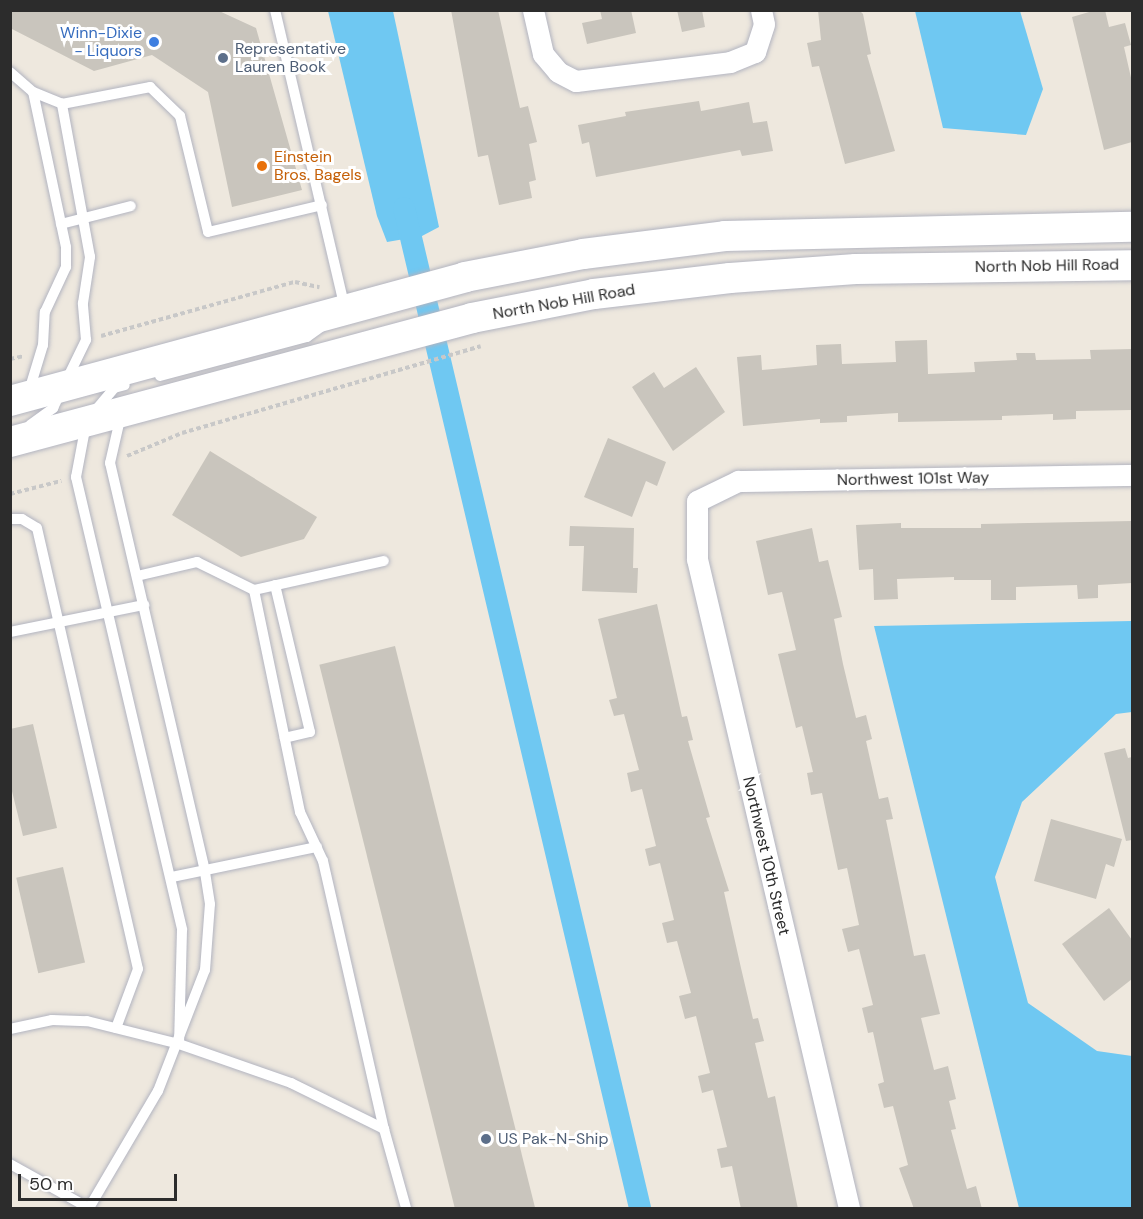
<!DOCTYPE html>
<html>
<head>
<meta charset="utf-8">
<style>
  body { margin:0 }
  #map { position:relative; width:1143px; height:1219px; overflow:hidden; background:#eee8de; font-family:"DM Sans",sans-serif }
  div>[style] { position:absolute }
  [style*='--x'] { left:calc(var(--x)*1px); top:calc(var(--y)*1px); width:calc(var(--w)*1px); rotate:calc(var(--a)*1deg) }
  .water>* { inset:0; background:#6fc8f2 }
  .canal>* { height:22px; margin:-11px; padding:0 11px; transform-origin:11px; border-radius:11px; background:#6fc8f2 }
  .building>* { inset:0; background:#c9c5bd; transform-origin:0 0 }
  .path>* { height:4px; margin-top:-2px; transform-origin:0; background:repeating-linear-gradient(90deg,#c8c8c8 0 4.5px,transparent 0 7.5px) }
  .roads { filter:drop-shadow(0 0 2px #b2b4c0) drop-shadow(0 0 2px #b2b4c0) }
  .lane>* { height:10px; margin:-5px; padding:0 5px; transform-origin:5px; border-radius:5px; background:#fff }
  .street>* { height:21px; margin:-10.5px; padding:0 10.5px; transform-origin:10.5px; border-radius:10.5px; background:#fff }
  .secondary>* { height:30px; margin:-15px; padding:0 15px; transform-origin:15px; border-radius:15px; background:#fff }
  .dots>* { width:16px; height:16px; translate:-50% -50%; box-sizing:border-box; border:3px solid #fff; border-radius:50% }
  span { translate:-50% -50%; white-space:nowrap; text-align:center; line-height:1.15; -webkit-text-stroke:6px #fff; paint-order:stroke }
  .shop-label { font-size:16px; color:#366cbe }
  .right { translate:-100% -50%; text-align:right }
  .service-label { font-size:16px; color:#4e5e75 }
  .left { translate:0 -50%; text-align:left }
  .food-label { font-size:16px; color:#c56008 }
  .street-label { font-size:16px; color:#2c2c2c }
  .frame { position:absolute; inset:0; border:12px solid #2c2c2c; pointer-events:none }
  .scale { position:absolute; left:18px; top:1174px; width:159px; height:27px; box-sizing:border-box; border:3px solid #2c2c2c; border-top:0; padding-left:8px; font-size:18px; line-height:21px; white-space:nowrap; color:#2c2c2c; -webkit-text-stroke:4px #fff; paint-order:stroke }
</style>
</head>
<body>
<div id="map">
  <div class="water">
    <i style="clip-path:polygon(328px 11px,393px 11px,439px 227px,422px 236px,387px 242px,377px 216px)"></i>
    <i style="clip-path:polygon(915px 11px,1020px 11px,1043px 89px,1026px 135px,943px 128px)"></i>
    <i style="clip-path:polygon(1132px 621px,1132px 712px,1116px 714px,1022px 802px,995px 877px,1028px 1003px,1097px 1051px,1132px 1056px,1132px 1208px,1019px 1208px,874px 626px)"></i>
  </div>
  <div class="canal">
    <i style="--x:404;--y:208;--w:1027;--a:76.72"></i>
  </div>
  <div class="building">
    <i style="clip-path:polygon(10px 10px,217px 10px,256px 28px,302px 190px,232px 207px,208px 92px,152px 55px,94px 71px,10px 28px)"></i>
    <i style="clip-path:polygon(451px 10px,498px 10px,520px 108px,528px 106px,537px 142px,529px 144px,536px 180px,529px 182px,532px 198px,499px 205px,488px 155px,478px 157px)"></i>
    <i style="clip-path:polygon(600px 10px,631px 10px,636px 33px,587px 44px,582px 23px,602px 19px)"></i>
    <i style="clip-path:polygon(677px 10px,702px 10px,705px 27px,682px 32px)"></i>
    <i style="clip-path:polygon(818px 10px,859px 10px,863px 14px,871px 54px,867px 55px,895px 151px,845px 164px,819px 66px,812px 67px,807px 43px,821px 40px)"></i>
    <i style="clip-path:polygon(1096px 10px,1105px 10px,1109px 27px,1125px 23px,1131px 45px,1124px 47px,1132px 82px,1132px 142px,1104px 150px,1072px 17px)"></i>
    <i style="clip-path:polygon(699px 101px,701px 111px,749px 102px,753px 123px,767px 121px,773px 151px,742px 156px,740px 150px,596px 177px,589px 142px,582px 144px,578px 125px,626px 116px,625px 112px)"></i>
    <i style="clip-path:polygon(927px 340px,928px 374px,975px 372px,974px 362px,1017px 360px,1016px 353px,1035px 353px,1036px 360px,1091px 359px,1090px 350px,1132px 349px,1132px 410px,1076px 411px,1076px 419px,1053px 420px,1053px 414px,1002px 416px,1002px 420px,898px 422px,898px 413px,847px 416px,847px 422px,820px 423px,820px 419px,743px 426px,737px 357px,761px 355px,762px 370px,817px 365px,816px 345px,841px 344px,842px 364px,896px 362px,895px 341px)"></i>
    <i style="clip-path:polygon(696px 367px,725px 412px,673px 451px,632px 387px,654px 372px,664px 388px)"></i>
    <i style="clip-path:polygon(608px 438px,666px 462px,657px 486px,646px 481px,632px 517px,584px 497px)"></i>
    <i style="clip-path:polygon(210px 451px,317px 517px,304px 539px,241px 557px,172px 515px)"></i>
    <i style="clip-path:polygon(1132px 521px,1132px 583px,1098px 585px,1098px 598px,1078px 599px,1077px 585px,1016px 587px,1016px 600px,991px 600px,991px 580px,954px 580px,954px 577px,897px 579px,898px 599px,874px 600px,873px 569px,859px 570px,856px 525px,901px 523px,901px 528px,981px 528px,981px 524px)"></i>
    <i style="clip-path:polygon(570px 526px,634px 528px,633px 568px,638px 568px,637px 593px,582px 591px,584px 546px,569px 546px)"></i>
    <i style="clip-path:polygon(812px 528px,819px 562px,828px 560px,842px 617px,834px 619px,843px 664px,856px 718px,866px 715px,872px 739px,866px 741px,879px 799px,888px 797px,893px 819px,886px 820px,914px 956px,925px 954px,940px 1014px,921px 1018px,934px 1070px,948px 1066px,956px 1099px,949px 1101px,956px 1129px,951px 1130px,967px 1189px,976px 1186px,982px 1209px,914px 1209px,899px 1168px,908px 1165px,893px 1106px,884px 1108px,878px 1084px,884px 1082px,873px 1032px,868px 1033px,862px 1008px,873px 1005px,859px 949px,848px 952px,842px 929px,859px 925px,847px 868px,838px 870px,822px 793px,811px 795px,807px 773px,813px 772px,802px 726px,796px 728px,778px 654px,796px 650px,782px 592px,768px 595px,756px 541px)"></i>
    <i style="clip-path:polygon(657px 604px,682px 717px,687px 716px,693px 740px,688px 741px,710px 817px,706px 818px,729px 891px,724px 892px,741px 968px,753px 1019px,758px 1018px,764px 1041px,755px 1043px,768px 1098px,775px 1096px,798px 1209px,741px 1209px,732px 1166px,721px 1168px,717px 1149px,727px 1147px,713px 1090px,702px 1093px,698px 1076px,710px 1073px,696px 1016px,685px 1019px,679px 996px,691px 993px,677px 941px,667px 943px,662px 923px,674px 920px,660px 863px,649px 866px,645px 849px,656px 846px,642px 789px,631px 792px,627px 773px,639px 770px,624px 714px,614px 716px,609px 700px,617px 698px,598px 619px)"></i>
    <i style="left:395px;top:646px;width:580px;height:78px;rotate:76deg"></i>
    <i style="clip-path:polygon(33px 724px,57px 828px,23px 836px,10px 783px,10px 729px)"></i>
    <i style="clip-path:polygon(1125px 748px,1128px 758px,1132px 757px,1132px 840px,1126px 841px,1104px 753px)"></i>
    <i style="clip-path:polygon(1051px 819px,1122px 839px,1114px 867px,1106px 864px,1096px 899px,1034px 881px)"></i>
    <i style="left:63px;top:867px;width:98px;height:48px;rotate:77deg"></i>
    <i style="clip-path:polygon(1109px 908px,1132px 940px,1132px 979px,1104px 1001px,1062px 944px)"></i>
  </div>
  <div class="path">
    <i style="--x:101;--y:336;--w:201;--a:-15.6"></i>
    <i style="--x:295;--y:282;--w:25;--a:12"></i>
    <i style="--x:10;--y:359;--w:14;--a:-12"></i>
    <i style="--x:127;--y:456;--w:60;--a:-22.7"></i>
    <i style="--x:182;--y:433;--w:311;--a:-16.2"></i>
    <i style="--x:10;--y:494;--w:53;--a:-14.3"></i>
  </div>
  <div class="roads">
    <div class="lane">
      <i style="--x:275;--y:10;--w:306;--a:76.8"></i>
      <i style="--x:10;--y:72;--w:30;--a:41"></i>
      <i style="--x:33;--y:92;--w:31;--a:22"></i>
      <i style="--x:62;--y:104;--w:90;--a:-10.9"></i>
      <i style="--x:150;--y:87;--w:42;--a:44"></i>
      <i style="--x:180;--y:116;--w:119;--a:76.4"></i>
      <i style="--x:208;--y:232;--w:117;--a:-13.3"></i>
      <i style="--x:61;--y:224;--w:72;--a:-14.4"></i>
      <i style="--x:160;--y:376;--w:152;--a:-14.9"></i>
      <i style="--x:307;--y:337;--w:19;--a:-36"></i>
      <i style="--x:29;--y:391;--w:48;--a:-73.1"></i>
      <i style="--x:43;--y:345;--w:33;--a:-87"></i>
      <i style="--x:45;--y:312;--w:50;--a:-65"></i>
      <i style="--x:66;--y:267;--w:20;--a:-90"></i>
      <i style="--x:66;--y:247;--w:158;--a:-102"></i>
      <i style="--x:95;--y:411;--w:30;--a:-50"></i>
      <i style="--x:114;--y:388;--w:11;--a:-15"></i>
      <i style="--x:86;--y:424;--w:54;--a:100.7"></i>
      <i style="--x:76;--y:477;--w:465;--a:76.8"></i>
      <i style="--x:182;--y:930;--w:114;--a:91.5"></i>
      <i style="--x:30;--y:425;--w:29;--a:-36"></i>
      <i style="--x:53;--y:408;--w:76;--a:-64.1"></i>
      <i style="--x:86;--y:340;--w:37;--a:-95"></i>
      <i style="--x:83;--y:303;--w:47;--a:-81.3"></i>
      <i style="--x:90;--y:257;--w:156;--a:-100.4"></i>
      <i style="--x:10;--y:519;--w:12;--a:0"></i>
      <i style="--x:22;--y:519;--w:17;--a:31"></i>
      <i style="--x:37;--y:528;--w:452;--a:77.1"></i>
      <i style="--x:138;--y:969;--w:63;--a:110.4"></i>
      <i style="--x:137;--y:576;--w:62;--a:-13.1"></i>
      <i style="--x:197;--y:562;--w:64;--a:26.2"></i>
      <i style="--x:254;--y:590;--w:227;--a:78.3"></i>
      <i style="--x:300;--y:812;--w:54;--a:64.9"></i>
      <i style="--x:323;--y:861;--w:275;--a:77.2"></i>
      <i style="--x:275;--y:585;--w:151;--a:76.6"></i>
      <i style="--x:310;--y:732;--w:26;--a:167"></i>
      <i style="--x:254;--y:590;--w:133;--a:-12.6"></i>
      <i style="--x:10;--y:632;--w:137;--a:-11.4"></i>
      <i style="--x:172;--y:877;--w:148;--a:-11.7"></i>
      <i style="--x:10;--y:1029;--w:43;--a:-12.1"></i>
      <i style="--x:52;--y:1020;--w:35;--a:2"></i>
      <i style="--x:87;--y:1021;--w:95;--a:14"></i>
      <i style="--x:179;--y:1044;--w:119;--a:19.2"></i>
      <i style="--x:291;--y:1083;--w:104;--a:26.3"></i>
      <i style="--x:384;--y:1129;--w:82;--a:74.4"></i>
      <i style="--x:10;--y:1164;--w:90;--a:29.1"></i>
      <i style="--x:89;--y:1208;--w:136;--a:-59.5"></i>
      <i style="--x:158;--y:1091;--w:130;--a:-68.8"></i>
      <i style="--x:205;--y:970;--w:66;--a:-85.7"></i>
      <i style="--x:210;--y:904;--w:33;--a:-99"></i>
      <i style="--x:205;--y:871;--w:419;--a:-103.1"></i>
      <i style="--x:110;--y:463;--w:49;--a:-77.1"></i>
    </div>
    <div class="street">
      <i style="--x:533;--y:10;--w:45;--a:77.2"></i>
      <i style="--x:543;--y:54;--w:23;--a:50"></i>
      <i style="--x:558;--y:72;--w:20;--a:27"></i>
      <i style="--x:576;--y:81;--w:155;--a:-7"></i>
      <i style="--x:730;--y:62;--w:27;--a:-22"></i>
      <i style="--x:755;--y:52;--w:29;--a:-72"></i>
      <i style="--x:764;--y:24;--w:14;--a:-102"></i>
      <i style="--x:849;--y:1208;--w:667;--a:-103.18"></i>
      <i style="--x:697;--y:559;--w:58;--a:-90"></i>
      <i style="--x:697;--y:501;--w:46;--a:-26"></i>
      <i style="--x:738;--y:481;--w:394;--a:-0.9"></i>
    </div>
    <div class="secondary">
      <i style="--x:10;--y:401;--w:472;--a:-15.2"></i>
      <i style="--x:465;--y:277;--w:120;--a:-11"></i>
      <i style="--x:583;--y:254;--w:143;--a:-7.2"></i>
      <i style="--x:725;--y:236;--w:407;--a:-1.3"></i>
      <i style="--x:10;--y:442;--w:478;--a:-15"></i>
      <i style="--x:472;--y:318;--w:124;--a:-11.1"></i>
      <i style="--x:594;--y:294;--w:137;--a:-6.7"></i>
      <i style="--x:730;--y:278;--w:126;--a:-4.1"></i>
      <i style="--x:856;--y:269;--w:276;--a:-0.8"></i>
    </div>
  </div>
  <div class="dots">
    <i style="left:154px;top:42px;background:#3f7fe0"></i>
    <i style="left:223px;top:58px;background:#5c6f8a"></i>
    <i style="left:262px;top:166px;background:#e8710a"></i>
    <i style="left:486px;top:1139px;background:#5c6f8a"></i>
  </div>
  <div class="shop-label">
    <span class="right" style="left:142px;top:42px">Winn-Dixie<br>- Liquors</span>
  </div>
  <div class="service-label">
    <span class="left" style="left:235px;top:58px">Representative<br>Lauren Book</span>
    <span class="left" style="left:498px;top:1139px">US Pak-N-Ship</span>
  </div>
  <div class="food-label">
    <span class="left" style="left:274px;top:166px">Einstein<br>Bros. Bagels</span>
  </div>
  <div class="street-label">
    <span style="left:1047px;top:266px;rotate:-1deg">North Nob Hill Road</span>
    <span style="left:564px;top:302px;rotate:-10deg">North Nob Hill Road</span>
    <span style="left:913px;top:479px;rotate:-1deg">Northwest 101st Way</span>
    <span style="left:766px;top:856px;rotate:77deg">Northwest 10th Street</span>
  </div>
  <div class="frame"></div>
  <div class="scale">50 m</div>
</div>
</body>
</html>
